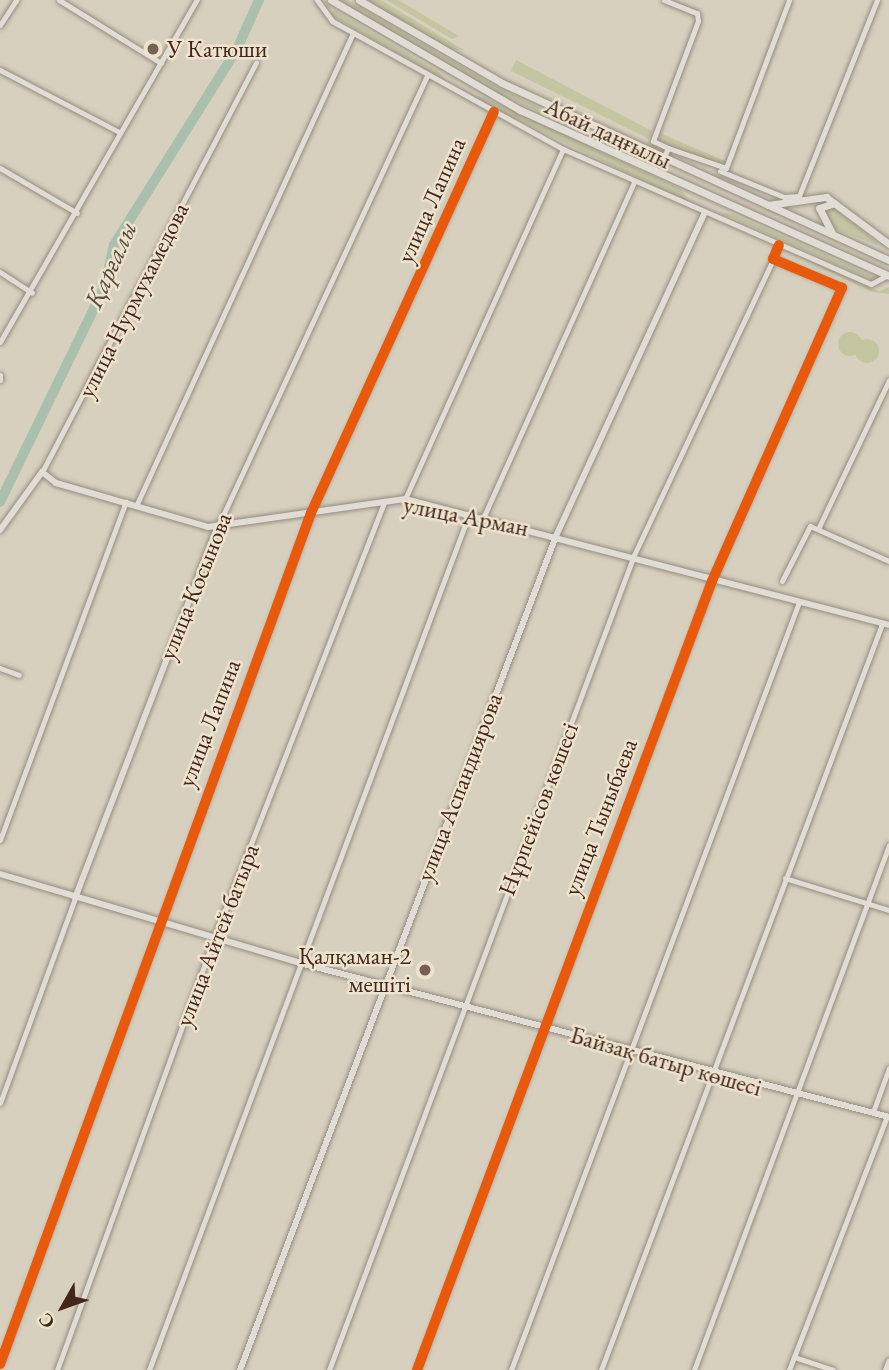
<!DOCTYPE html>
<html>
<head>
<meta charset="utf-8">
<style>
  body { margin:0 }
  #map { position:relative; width:889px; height:1370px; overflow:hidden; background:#d8d0be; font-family:"EB Garamond",serif }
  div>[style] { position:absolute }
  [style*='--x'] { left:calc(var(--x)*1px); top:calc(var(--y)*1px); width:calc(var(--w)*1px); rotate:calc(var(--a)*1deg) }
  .green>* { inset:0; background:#c5c5a2 }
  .round { border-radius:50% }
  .river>* { height:10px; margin:-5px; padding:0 5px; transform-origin:5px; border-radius:5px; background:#aac0ad }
  .roads { filter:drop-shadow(0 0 2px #948c80) drop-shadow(0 0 2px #948c80) }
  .minor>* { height:5px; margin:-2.5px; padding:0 2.5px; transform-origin:2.5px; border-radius:2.5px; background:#e1ddd4 }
  .tertiary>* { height:6px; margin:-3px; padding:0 3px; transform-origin:3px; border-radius:3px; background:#e1ddd4 }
  .secondary>* { height:7px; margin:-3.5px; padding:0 3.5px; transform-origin:3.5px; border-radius:3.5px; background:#e1ddd4 }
  .cycleway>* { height:10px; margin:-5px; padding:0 5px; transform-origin:5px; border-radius:5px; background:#e8590c }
  .dots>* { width:19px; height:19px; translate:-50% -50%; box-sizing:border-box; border:4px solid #ede3ce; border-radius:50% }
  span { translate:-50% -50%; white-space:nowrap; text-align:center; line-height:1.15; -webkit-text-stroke:5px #ede3ce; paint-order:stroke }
  .poi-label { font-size:24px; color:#42261b }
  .left { translate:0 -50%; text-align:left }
  .right { translate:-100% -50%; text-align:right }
  .street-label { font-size:24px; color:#42261b }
  .water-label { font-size:26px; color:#574b3e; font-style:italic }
  .north { position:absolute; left:28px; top:1272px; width:70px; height:70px; -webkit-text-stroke:5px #ede3ce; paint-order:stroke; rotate:230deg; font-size:19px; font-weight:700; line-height:28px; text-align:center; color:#42261b }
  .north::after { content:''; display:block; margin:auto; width:24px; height:32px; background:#42261b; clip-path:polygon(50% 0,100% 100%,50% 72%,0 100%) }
</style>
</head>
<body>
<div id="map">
  <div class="green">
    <i style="clip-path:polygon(339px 0,348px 0,496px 86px,650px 162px,493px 91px)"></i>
    <i style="clip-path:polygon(366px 0,381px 0,464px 50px,448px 49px)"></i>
    <i style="clip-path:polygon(386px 0,398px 0,459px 36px,452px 39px)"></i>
    <i style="clip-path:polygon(334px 10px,439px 72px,447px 82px,329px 14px)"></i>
    <i style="clip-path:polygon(516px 60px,652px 131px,649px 139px,511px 71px)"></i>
    <i style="clip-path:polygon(468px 96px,484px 97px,681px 189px,690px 203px)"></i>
    <i style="clip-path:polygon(660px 133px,725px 161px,714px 166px,659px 141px)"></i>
    <i style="clip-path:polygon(831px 205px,878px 243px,876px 245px,833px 228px,823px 219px,824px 207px)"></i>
    <i style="clip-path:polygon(719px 212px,733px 214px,878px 278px,874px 281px)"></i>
    <i style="clip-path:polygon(783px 249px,879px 291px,889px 287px,889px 294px,872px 292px)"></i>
    <i class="round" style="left:838px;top:332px;width:24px;height:24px"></i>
    <i class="round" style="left:855px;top:339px;width:24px;height:24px"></i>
  </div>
  <div class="river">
    <i style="--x:0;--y:502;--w:240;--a:-64.1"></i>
    <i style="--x:105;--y:286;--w:42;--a:-77.6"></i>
    <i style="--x:114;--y:245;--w:231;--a:-57.9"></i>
    <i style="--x:237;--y:49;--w:54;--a:-65.8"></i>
  </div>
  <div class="roads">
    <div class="minor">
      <i style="--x:59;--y:0;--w:120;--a:31.7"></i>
      <i style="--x:317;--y:0;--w:26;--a:54"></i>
      <i style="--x:332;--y:21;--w:264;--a:29"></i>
      <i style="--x:563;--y:149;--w:336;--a:23.7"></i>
      <i style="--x:871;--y:284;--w:19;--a:-28"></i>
      <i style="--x:664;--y:0;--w:35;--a:22"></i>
      <i style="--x:697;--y:13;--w:8;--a:83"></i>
      <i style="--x:698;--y:21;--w:128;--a:110.6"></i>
      <i style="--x:653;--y:141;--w:17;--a:25"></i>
      <i style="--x:0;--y:25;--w:30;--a:-57"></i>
      <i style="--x:0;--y:70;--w:134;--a:27.5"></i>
      <i style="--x:663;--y:159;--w:12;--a:-66"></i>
      <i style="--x:668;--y:148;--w:61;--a:19"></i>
      <i style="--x:726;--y:168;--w:179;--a:-69.4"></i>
      <i style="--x:0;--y:168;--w:89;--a:30.3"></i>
      <i style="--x:720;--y:171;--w:69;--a:22.1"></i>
      <i style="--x:784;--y:197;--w:15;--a:-4"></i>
      <i style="--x:799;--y:196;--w:211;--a:-68.3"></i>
      <i style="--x:0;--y:272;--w:38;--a:33"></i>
      <i style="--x:0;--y:342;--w:395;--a:-60.1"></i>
      <i style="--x:0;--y:375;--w:5;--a:90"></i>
      <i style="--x:42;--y:472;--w:462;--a:-62.4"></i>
      <i style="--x:405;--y:499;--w:384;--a:-65.7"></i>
      <i style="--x:136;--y:506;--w:520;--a:-65.36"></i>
      <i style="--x:484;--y:516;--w:365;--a:-65.8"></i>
      <i style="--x:218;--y:526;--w:496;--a:-65.1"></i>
      <i style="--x:818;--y:529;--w:165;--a:-64.5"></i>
      <i style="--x:782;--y:581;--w:62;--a:-63"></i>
      <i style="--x:810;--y:526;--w:86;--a:23.9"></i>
      <i style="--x:0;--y:668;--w:20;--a:20"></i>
      <i style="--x:0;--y:840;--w:361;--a:-69.6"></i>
      <i style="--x:785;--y:878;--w:109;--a:17.1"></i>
      <i style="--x:0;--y:1103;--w:218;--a:-69.9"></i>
      <i style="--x:873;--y:1112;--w:47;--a:-70"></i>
      <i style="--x:794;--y:1357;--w:41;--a:18.4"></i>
      <i style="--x:0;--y:1364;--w:906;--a:-69.93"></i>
      <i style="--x:311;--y:513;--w:441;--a:-65.5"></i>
      <i style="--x:57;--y:1370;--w:462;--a:-70"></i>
      <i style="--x:215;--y:936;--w:465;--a:-68.7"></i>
      <i style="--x:149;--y:1370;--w:914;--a:-69.5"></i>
      <i style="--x:329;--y:1370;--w:870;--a:-69.48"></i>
      <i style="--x:634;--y:555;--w:327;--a:-64.8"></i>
      <i style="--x:417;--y:1370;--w:842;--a:-69.5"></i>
      <i style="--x:712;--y:581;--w:321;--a:-66.1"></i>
      <i style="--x:842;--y:288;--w:75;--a:-157.2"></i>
      <i style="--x:773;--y:259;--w:15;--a:-67"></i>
      <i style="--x:511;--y:1370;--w:820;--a:-69.44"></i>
      <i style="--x:601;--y:1370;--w:797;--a:-69.36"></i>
      <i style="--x:694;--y:1370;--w:560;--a:-69.62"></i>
      <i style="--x:789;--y:1370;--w:272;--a:-68.9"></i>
    </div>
    <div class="tertiary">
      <i style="--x:0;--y:530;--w:72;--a:-54.1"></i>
      <i style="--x:42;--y:472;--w:18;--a:38"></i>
      <i style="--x:56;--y:483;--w:158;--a:16.1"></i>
      <i style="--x:208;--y:527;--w:199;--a:-8.1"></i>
      <i style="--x:405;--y:499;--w:500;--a:14.59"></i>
      <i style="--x:0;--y:874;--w:313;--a:16.5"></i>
      <i style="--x:300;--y:963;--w:609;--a:14.65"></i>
      <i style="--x:75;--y:898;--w:399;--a:-69"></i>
      <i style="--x:240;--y:1370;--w:892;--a:-69.25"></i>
      <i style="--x:556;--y:536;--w:354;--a:-65.3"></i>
    </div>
    <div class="secondary">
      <i style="--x:331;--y:0;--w:219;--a:30.2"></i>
      <i style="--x:520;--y:110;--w:405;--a:24.2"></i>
      <i style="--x:359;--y:0;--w:165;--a:30.1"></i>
      <i style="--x:502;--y:83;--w:426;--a:24.6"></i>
      <i style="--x:768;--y:205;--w:59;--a:-7.9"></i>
      <i style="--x:826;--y:197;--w:79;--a:36.7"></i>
      <i style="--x:832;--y:233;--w:28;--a:-117"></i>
      <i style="--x:819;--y:208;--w:16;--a:-18"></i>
      <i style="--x:886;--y:1370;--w:9;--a:-69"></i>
    </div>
  </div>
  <div class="cycleway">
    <i style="--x:0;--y:1364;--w:906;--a:-69.93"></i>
    <i style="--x:311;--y:513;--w:441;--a:-65.5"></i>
    <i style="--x:417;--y:1370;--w:842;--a:-69.5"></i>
    <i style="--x:712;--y:581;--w:321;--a:-66.1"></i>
    <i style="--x:842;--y:288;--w:75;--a:-157.2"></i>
    <i style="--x:773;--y:259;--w:15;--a:-67"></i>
  </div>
  <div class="dots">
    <i style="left:153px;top:49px;background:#766254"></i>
    <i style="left:425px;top:970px;background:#766254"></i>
  </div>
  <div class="poi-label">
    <span class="left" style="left:167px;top:49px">У Катюши</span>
    <span class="right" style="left:411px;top:970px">Қалқаман-2<br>мешіті</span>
  </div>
  <div class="street-label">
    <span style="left:608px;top:133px;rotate:25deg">Абай даңғылы</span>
    <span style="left:431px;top:200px;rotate:-66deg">улица Лапина</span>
    <span style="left:133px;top:300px;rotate:-63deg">улица Нурмухамедова</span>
    <span style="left:466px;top:516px;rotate:11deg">улица Арман</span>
    <span style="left:195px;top:586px;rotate:-68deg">улица Косынова</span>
    <span style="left:209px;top:723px;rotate:-69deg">улица Лапина</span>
    <span style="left:459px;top:787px;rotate:-69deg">улица Аспандиярова</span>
    <span style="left:538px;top:809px;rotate:-69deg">Нұрпейісов көшесі</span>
    <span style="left:600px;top:817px;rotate:-69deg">улица Тыныбаева</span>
    <span style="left:217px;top:935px;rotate:-69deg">улица Айтей батыра</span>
    <span style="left:666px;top:1061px;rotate:16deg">Байзақ батыр көшесі</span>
  </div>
  <div class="water-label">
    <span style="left:111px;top:265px;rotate:-66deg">Қарғалы</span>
  </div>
  <div class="north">С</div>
</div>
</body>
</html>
